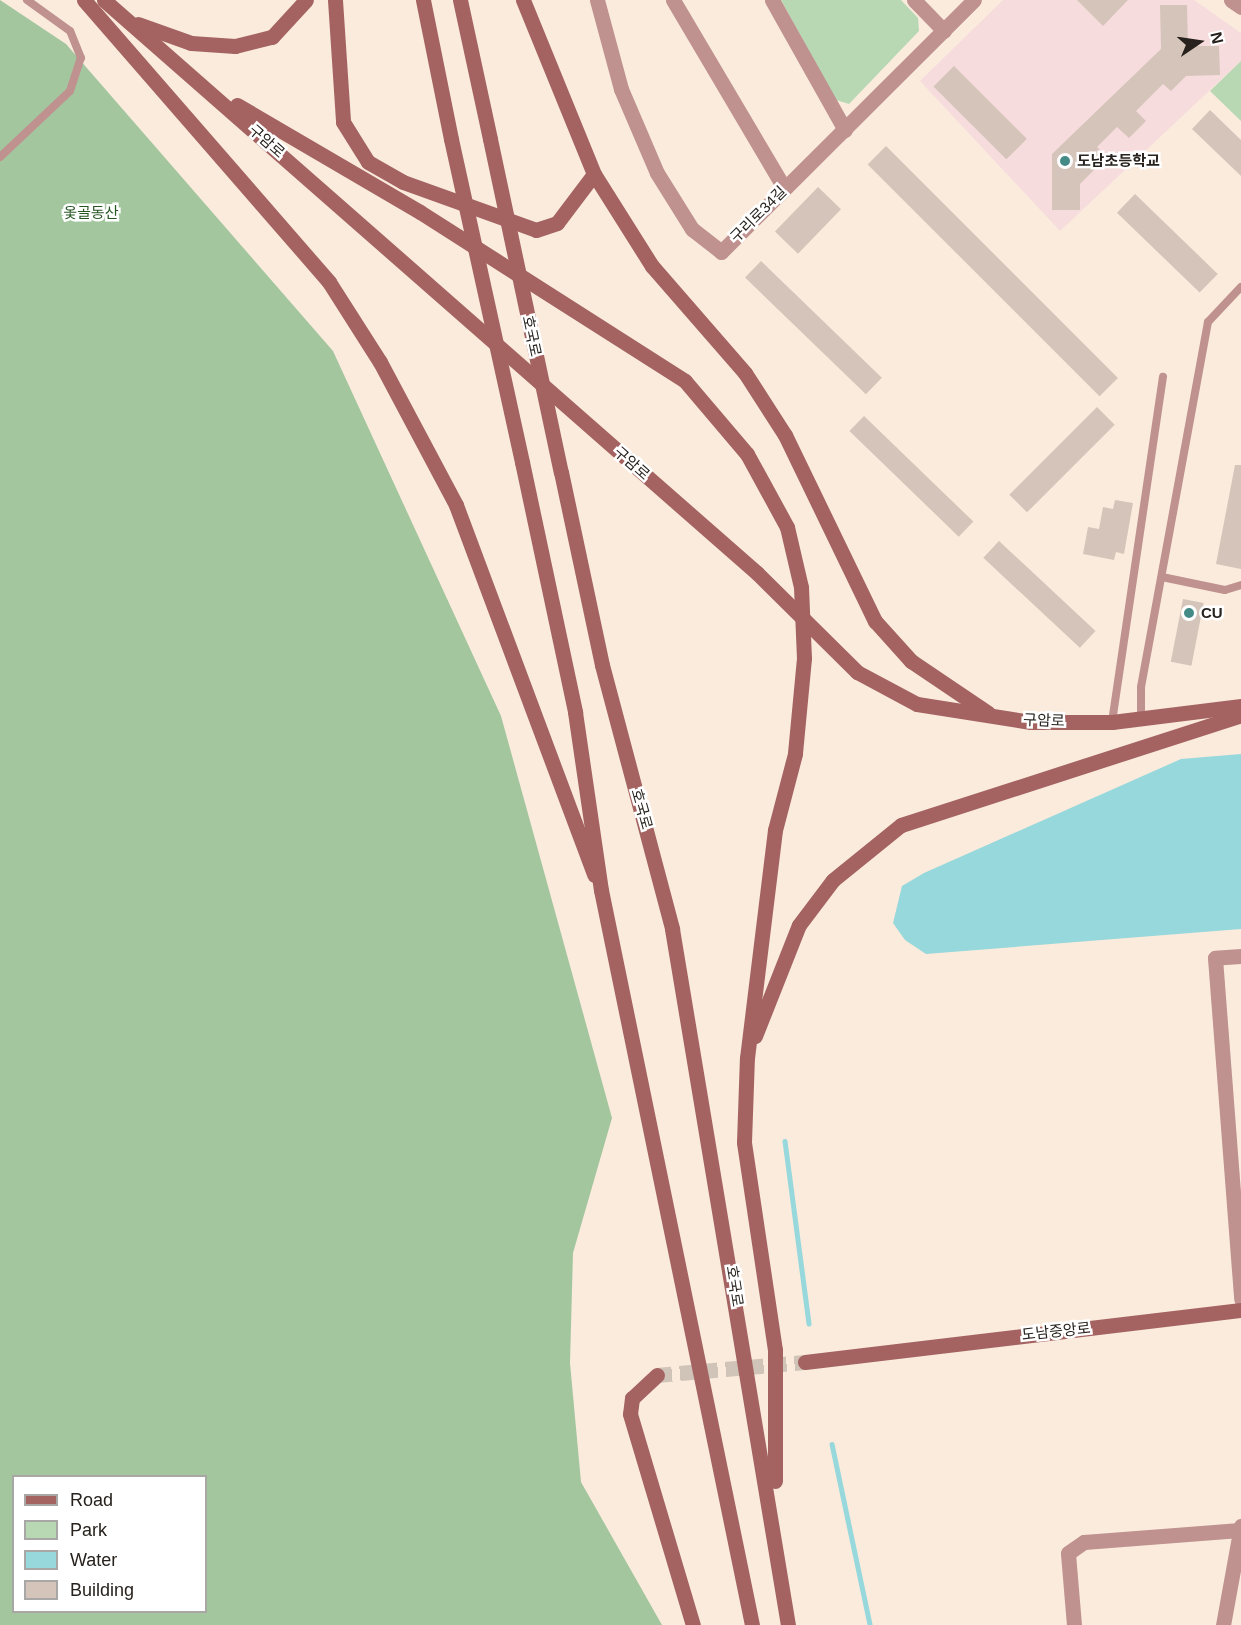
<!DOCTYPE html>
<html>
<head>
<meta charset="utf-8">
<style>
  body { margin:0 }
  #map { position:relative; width:1241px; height:1625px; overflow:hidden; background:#faebdd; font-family:Helvetica,"Noto Sans KR",sans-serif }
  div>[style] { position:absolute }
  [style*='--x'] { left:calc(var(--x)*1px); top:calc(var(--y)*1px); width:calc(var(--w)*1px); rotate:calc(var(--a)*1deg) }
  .education>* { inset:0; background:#f7dcde }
  .green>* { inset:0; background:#b8d8b4 }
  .forest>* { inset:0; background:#a3c69f }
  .water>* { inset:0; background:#96d8db }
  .stream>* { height:4.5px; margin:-2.25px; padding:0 2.25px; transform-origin:2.25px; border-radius:2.25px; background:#96d8db }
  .building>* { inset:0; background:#d5c4ba; transform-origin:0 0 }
  .secondary-tunnel>* { height:15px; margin-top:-7.5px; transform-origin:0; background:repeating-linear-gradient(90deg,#d0c3b7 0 15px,transparent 0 23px) }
  .service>* { height:8px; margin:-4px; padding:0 4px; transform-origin:4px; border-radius:4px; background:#bf918f }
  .minor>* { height:15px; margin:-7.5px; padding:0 7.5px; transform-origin:7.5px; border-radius:7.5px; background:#bf918f }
  .tertiary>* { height:15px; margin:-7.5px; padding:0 7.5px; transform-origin:7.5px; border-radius:7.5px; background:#bf918f }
  .secondary>* { height:15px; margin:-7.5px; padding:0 7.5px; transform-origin:7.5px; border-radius:7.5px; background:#a46361 }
  .secondary-bridge>* { height:15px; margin:-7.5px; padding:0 7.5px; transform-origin:7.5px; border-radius:7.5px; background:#a46361 }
  .dots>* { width:16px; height:16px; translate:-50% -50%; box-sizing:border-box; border:3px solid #fff; border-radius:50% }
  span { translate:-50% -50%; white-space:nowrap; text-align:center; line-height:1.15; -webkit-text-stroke:5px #fff; paint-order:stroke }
  .street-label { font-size:15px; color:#27221d }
  .poi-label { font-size:15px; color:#27221d; font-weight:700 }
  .left { translate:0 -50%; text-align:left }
  .park-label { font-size:15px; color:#275623 }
  .legend { position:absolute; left:12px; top:1475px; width:195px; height:138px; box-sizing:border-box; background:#fff; border:2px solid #a9a7a5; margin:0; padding:8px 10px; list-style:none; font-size:18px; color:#27221d }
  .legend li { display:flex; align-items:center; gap:12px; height:30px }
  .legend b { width:30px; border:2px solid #a9a7a5 }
  .north { position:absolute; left:1169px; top:12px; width:60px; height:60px; -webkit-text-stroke:4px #fff; paint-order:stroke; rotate:77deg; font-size:16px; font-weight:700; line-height:24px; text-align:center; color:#27221d }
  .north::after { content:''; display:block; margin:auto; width:21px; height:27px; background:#27221d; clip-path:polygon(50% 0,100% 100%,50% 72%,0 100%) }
</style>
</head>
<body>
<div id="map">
  <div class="education">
    <i style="clip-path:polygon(1003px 0,1194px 0,1241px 33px,1241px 61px,1060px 231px,920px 81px)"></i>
  </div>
  <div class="green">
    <i style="clip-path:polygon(781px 0,901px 0,918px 18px,919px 31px,849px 104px,836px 100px)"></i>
    <i style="clip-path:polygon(1241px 61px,1241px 121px,1210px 91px)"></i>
  </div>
  <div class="forest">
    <i style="clip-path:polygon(evenodd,0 0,66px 44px,333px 351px,501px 716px,612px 1118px,573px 1253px,570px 1363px,581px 1482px,662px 1625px,0 1625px,0 0,14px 1476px,206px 1476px,206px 1612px,14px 1612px,14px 1476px)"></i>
  </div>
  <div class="water">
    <i style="clip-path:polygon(1241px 754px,1241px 929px,926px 954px,905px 940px,893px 923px,902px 886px,924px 873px,1181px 759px)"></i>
  </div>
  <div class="stream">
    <i style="--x:785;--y:1141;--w:184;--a:82.5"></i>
    <i style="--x:832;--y:1444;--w:185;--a:78.1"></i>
  </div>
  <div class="building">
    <i style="clip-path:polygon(1077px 0,1128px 0,1103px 26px)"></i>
    <i style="clip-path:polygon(1160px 5px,1187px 5px,1188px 46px,1219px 46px,1220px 75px,1186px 76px,1171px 91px,1163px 84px,1136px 111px,1146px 121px,1129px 138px,1117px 127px,1097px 147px,1107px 157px,1080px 184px,1080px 210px,1052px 210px,1052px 154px,1161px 49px)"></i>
    <i style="left:954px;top:66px;width:103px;height:29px;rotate:45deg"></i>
    <i style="clip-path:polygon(1210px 110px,1241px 140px,1241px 176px,1192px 129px)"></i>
    <i style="left:886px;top:146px;width:328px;height:26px;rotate:45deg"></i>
    <i style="left:818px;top:187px;width:32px;height:62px;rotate:44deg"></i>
    <i style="left:1135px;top:194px;width:115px;height:26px;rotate:44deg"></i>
    <i style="left:761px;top:261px;width:168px;height:23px;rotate:44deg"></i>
    <i style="left:1097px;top:407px;width:25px;height:124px;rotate:45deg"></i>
    <i style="left:864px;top:416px;width:152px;height:21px;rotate:44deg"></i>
    <i style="clip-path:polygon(1235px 465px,1241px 465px,1241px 569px,1216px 564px)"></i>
    <i style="clip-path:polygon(1115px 500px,1133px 503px,1124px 554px,1116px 552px,1114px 560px,1083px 554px,1088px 527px,1099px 529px,1103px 507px,1113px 509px)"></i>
    <i style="left:999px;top:541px;width:132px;height:23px;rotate:43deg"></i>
    <i style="left:1183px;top:599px;width:21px;height:64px;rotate:11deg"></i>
  </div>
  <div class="secondary-tunnel">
    <i style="--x:657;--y:1375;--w:149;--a:-5"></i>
  </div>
  <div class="service">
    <i style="--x:0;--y:157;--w:96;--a:-43.3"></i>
    <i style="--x:70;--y:91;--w:35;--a:-72"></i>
    <i style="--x:81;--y:58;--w:29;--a:-112"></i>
    <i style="--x:70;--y:31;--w:53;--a:-144.2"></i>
    <i style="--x:1162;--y:577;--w:64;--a:11.7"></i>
    <i style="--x:1225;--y:590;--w:17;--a:-17"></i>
    <i style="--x:1141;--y:718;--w:31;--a:-90"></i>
    <i style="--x:1141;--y:687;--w:371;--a:-79.6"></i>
    <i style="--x:1208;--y:322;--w:48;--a:-46.7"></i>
    <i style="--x:1112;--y:722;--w:349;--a:-81.6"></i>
  </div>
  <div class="minor">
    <i style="--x:597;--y:0;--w:92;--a:74.9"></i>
    <i style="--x:621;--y:89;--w:91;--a:66.8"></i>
    <i style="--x:657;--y:173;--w:66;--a:58"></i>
    <i style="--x:692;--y:229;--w:37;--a:38"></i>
    <i style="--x:721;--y:252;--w:357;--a:-44.9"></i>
    <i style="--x:673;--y:0;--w:218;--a:59.4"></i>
    <i style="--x:772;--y:0;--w:149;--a:60.7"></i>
    <i style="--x:914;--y:0;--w:43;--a:45.9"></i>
    <i style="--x:1241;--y:956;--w:26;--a:176"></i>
    <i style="--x:1215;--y:958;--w:342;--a:85.6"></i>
    <i style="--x:1074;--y:1625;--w:72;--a:-94.8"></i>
    <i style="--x:1068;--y:1553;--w:19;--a:-35"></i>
    <i style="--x:1084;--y:1542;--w:156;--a:-4.4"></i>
    <i style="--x:1223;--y:1625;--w:101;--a:-79.7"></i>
  </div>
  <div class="tertiary">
    <i style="--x:1231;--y:0;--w:12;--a:35"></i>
  </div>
  <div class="secondary">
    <i style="--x:84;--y:0;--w:374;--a:49"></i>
    <i style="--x:329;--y:282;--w:95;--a:57.5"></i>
    <i style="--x:380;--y:362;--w:162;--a:62"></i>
    <i style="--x:456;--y:505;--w:395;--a:69.5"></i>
    <i style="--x:104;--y:0;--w:869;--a:41.27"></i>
    <i style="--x:757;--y:573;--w:141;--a:44.7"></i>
    <i style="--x:857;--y:672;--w:68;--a:28.1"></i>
    <i style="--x:917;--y:704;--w:115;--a:9"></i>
    <i style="--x:1031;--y:722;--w:81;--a:0"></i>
    <i style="--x:1112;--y:722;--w:130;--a:-7.1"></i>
    <i style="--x:335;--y:0;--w:122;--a:86.2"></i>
    <i style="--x:343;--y:122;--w:47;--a:58"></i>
    <i style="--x:368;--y:162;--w:40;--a:29.7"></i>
    <i style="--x:403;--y:182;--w:141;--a:19.8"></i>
    <i style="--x:536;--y:230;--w:22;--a:-18"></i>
    <i style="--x:557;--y:223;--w:61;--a:-52.9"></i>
    <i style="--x:423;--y:0;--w:142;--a:78.6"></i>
    <i style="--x:460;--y:0;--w:142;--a:77.8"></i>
    <i style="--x:523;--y:0;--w:188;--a:67.8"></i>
    <i style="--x:594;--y:174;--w:109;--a:57.8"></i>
    <i style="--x:652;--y:266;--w:142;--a:49"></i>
    <i style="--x:745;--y:373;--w:74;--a:57.2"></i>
    <i style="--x:785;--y:435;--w:207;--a:64.2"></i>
    <i style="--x:875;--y:621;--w:54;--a:48"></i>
    <i style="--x:911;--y:661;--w:93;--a:34"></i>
    <i style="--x:138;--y:24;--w:56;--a:19.7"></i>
    <i style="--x:191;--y:43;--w:44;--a:3.9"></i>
    <i style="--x:235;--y:46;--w:38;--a:-14"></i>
    <i style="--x:272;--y:37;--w:50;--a:-47.4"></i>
    <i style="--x:237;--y:105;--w:212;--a:30.3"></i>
    <i style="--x:420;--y:212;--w:314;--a:32.5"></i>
    <i style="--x:685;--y:381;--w:96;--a:49.7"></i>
    <i style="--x:747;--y:454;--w:83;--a:61.3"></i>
    <i style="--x:522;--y:462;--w:256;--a:78"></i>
    <i style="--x:575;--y:712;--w:180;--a:81.7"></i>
    <i style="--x:601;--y:890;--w:750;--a:78.39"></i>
    <i style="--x:561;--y:472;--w:197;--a:78"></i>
    <i style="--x:602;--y:665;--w:273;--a:75.1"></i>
    <i style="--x:672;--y:929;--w:706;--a:80.54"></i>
    <i style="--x:755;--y:1036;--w:119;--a:-68.4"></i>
    <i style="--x:799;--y:925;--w:56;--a:-52.9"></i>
    <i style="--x:833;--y:880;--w:87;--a:-39"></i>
    <i style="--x:901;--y:825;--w:357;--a:-17.9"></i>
    <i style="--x:805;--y:1362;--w:439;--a:-6.8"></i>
    <i style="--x:657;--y:1375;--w:34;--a:137"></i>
    <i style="--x:632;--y:1398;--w:16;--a:97"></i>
    <i style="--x:630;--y:1414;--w:220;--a:73.4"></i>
    <i style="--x:775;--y:1481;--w:131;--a:-90"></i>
    <i style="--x:775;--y:1350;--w:210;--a:-98.5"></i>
    <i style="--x:744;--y:1142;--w:84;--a:-88"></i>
    <i style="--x:747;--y:1058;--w:230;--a:-83"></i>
    <i style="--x:775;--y:830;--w:79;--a:-75.3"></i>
  </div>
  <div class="secondary-bridge">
    <i style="--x:451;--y:139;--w:331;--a:77.6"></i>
    <i style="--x:490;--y:139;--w:340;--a:78"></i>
    <i style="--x:787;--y:527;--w:62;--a:76.9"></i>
    <i style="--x:801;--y:587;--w:71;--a:87.6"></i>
    <i style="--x:804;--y:658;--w:96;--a:95.4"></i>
  </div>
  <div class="dots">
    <i style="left:1065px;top:161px;background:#448b87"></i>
    <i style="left:1189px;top:613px;background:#448b87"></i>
  </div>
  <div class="street-label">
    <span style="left:267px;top:141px;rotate:41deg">구암로</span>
    <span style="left:758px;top:214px;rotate:-45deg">구리로34길</span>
    <span style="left:532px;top:336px;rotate:78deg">호국로</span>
    <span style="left:632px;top:463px;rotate:41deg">구암로</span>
    <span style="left:1044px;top:720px;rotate:2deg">구암로</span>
    <span style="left:642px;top:809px;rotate:74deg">호국로</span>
    <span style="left:735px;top:1286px;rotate:81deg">호국로</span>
    <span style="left:1056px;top:1331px;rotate:-6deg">도남중앙로</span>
  </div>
  <div class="poi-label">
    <span class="left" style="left:1077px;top:161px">도남초등학교</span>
    <span class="left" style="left:1201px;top:613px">CU</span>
  </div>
  <div class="park-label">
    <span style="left:91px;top:213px">옻골동산</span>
  </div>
  <ul class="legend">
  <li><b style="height:8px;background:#a46361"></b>Road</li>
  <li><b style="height:16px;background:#b8d8b4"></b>Park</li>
  <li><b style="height:16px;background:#96d8db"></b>Water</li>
  <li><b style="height:16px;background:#d5c4ba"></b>Building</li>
  </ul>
  <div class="north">N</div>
</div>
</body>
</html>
